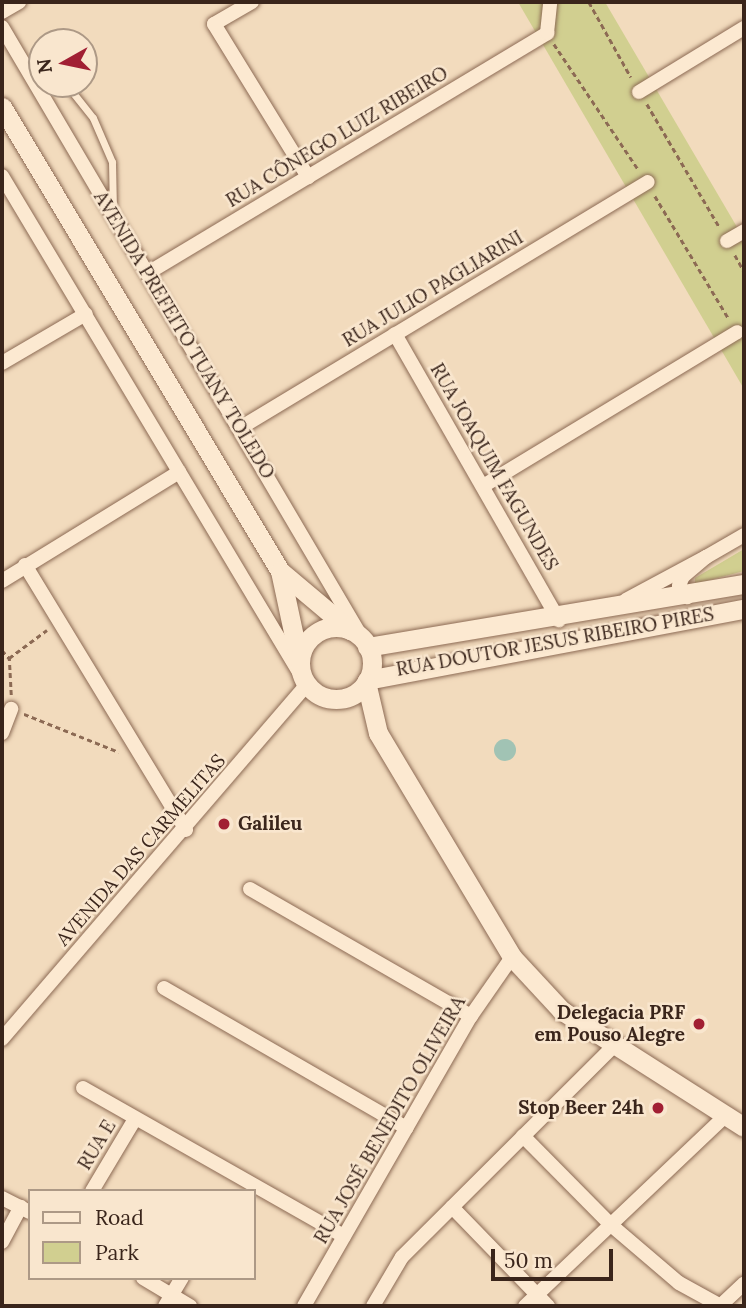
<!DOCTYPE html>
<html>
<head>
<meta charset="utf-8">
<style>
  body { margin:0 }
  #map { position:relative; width:746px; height:1308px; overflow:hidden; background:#f2dbbd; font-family:Lora,serif }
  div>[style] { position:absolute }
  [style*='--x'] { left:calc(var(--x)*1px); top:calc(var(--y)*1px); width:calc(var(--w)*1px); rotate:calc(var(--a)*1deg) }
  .green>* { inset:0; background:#d1cf90 }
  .water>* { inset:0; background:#a1c3b4 }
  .round { border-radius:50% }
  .path>* { height:2.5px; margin-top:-1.25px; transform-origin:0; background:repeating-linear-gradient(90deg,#8c6a54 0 5px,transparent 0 8.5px) }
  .roads { filter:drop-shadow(0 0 2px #8c6a54) drop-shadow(0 0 2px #8c6a54) }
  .lane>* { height:7px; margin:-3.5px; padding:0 3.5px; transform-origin:3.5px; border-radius:3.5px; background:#fce9d1 }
  .street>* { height:14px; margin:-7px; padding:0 7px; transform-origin:7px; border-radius:7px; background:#fce9d1 }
  .secondary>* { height:19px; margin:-9.5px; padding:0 9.5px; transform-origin:9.5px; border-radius:9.5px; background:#fce9d1 }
  .secondary>.ring { margin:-9.5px; padding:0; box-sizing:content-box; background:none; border:19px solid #fce9d1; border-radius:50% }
  .dots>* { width:19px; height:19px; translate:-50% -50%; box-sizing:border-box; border:4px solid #f9e6ce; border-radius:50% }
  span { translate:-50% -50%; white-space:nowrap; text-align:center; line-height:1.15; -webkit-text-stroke:5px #f9e6ce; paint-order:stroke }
  .street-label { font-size:19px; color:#3a251b }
  .poi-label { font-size:19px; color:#3a251b; font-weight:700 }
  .left { translate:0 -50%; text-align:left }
  .right { translate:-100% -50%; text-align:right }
  .frame { position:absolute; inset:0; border:4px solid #3a251b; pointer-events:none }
  .legend { position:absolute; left:28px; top:1189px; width:228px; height:91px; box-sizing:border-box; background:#f9e6ce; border:2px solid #ad9986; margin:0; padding:9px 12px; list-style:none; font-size:21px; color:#3a251b }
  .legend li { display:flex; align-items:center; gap:14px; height:35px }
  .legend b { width:35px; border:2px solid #ad9986 }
  .north { position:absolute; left:28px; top:28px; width:70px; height:70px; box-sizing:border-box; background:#f9e6ce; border:2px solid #ad9986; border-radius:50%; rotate:261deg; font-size:19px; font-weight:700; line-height:28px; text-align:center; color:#3a251b }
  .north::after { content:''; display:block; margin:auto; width:24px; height:32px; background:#a11f33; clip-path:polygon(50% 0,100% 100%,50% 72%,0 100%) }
  .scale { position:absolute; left:491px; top:1249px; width:122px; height:32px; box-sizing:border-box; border:4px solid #3a251b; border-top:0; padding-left:9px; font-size:21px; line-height:24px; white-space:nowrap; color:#3a251b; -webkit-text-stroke:5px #f9e6ce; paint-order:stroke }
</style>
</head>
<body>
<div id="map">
  <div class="green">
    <i style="clip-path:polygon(518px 2px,605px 2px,744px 239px,744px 389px)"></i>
    <i style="clip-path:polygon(744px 549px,744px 571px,695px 584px,695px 578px)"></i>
  </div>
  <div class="water">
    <i class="round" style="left:494px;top:739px;width:22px;height:22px"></i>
  </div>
  <div class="path">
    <i style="--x:589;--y:2;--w:86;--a:60.8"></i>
    <i style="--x:554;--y:44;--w:151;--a:56.1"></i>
    <i style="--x:647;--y:104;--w:144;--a:59.5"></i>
    <i style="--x:655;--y:196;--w:144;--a:59"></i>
    <i style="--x:735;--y:255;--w:18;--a:61"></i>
    <i style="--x:2;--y:650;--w:11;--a:49"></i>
    <i style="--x:11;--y:695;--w:37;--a:-93"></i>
    <i style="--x:9;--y:658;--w:47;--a:-36.4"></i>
    <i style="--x:24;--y:714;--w:102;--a:21.8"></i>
  </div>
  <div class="roads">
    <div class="lane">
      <i style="--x:27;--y:65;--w:17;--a:25"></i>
      <i style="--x:66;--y:84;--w:43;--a:51.5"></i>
      <i style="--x:93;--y:118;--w:48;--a:66.6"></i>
      <i style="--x:112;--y:162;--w:48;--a:88.8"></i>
    </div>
    <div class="street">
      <i style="--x:252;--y:2;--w:44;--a:149.9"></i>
      <i style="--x:214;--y:24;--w:180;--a:58.4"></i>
      <i style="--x:2;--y:12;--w:20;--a:-30"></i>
      <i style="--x:2;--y:27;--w:715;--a:59.49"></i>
      <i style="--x:639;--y:92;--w:123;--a:-31.4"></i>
      <i style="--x:2;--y:176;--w:590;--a:59.09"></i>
      <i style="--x:727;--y:241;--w:20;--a:-30"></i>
      <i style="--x:148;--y:273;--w:466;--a:-31"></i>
      <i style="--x:547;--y:33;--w:31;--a:-84"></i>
      <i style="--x:395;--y:334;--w:330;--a:60.2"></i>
      <i style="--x:2;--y:363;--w:97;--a:-30.3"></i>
      <i style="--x:240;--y:428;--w:476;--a:-31.1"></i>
      <i style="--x:483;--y:486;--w:297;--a:-31.2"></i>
      <i style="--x:706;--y:557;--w:44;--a:-30.1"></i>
      <i style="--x:25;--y:565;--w:310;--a:58.7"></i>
      <i style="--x:2;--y:581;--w:208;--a:-31.6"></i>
      <i style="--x:626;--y:600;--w:91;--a:-28.3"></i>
      <i style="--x:706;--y:557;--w:30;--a:140"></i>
      <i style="--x:683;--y:576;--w:11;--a:112"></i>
      <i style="--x:679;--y:586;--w:14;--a:54"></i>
      <i style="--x:2;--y:733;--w:26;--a:-69"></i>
      <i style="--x:250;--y:889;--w:255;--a:29.9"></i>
      <i style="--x:164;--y:988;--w:280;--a:30"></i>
      <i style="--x:2;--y:1039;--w:468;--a:-49.3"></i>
      <i style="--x:83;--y:1088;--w:300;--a:29.6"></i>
      <i style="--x:523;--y:1136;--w:125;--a:45.3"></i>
      <i style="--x:611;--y:1225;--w:89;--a:40.5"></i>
      <i style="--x:679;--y:1283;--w:48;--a:28.7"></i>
      <i style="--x:92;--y:1191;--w:84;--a:-59.2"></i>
      <i style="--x:2;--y:1198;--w:31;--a:27"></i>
      <i style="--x:452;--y:1207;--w:138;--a:45.9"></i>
      <i style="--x:2;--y:1242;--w:40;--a:-62"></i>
      <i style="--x:143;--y:1278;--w:55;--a:30.8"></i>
      <i style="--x:165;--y:1306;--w:33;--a:-59"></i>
      <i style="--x:304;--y:1306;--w:335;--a:-60.1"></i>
      <i style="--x:471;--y:1016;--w:72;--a:-55.2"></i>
      <i style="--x:373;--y:1306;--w:57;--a:-59.4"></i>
      <i style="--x:402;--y:1257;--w:298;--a:-44.9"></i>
      <i style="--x:525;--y:1306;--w:276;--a:-43.5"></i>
      <i style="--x:720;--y:1306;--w:33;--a:-43"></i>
    </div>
    <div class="secondary">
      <i style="--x:2;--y:107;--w:541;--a:59.07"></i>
      <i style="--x:280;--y:571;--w:95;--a:77.9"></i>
      <i style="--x:280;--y:571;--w:92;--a:40.1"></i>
      <i class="ring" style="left:300px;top:627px;width:53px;height:53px"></i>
      <i style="--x:367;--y:647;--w:382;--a:-9.5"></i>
      <i style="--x:367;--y:680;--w:384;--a:-10.7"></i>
      <i style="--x:366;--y:682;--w:52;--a:76.8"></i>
      <i style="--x:378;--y:733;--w:261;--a:59.1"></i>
      <i style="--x:512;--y:957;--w:72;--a:47.2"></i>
      <i style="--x:561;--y:1010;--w:217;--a:32.6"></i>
    </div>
  </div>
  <div class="dots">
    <i style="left:224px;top:824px;background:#a11f33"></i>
    <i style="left:699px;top:1024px;background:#a11f33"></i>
    <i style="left:658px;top:1108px;background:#a11f33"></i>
  </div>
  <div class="street-label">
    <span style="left:337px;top:137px;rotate:-31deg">RUA CÔNEGO LUIZ RIBEIRO</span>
    <span style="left:433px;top:289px;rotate:-31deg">RUA JULIO PAGLIARINI</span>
    <span style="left:184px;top:335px;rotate:59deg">AVENIDA PREFEITO TUANY TOLEDO</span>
    <span style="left:494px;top:467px;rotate:60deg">RUA JOAQUIM FAGUNDES</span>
    <span style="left:555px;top:642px;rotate:-10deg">RUA DOUTOR JESUS RIBEIRO PIRES</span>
    <span style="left:141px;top:850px;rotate:-49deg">AVENIDA DAS CARMELITAS</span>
    <span style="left:390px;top:1120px;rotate:-60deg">RUA JOSÉ BENEDITO OLIVEIRA</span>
    <span style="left:97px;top:1145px;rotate:-59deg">RUA E</span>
  </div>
  <div class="poi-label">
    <span class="left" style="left:238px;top:824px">Galileu</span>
    <span class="right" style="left:685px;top:1024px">Delegacia PRF<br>em Pouso Alegre</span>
    <span class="right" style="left:644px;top:1108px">Stop Beer 24h</span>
  </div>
  <div class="frame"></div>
  <ul class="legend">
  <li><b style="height:9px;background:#fce9d1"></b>Road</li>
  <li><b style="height:19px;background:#d1cf90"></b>Park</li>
  </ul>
  <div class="north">N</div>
  <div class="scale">50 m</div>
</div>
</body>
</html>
